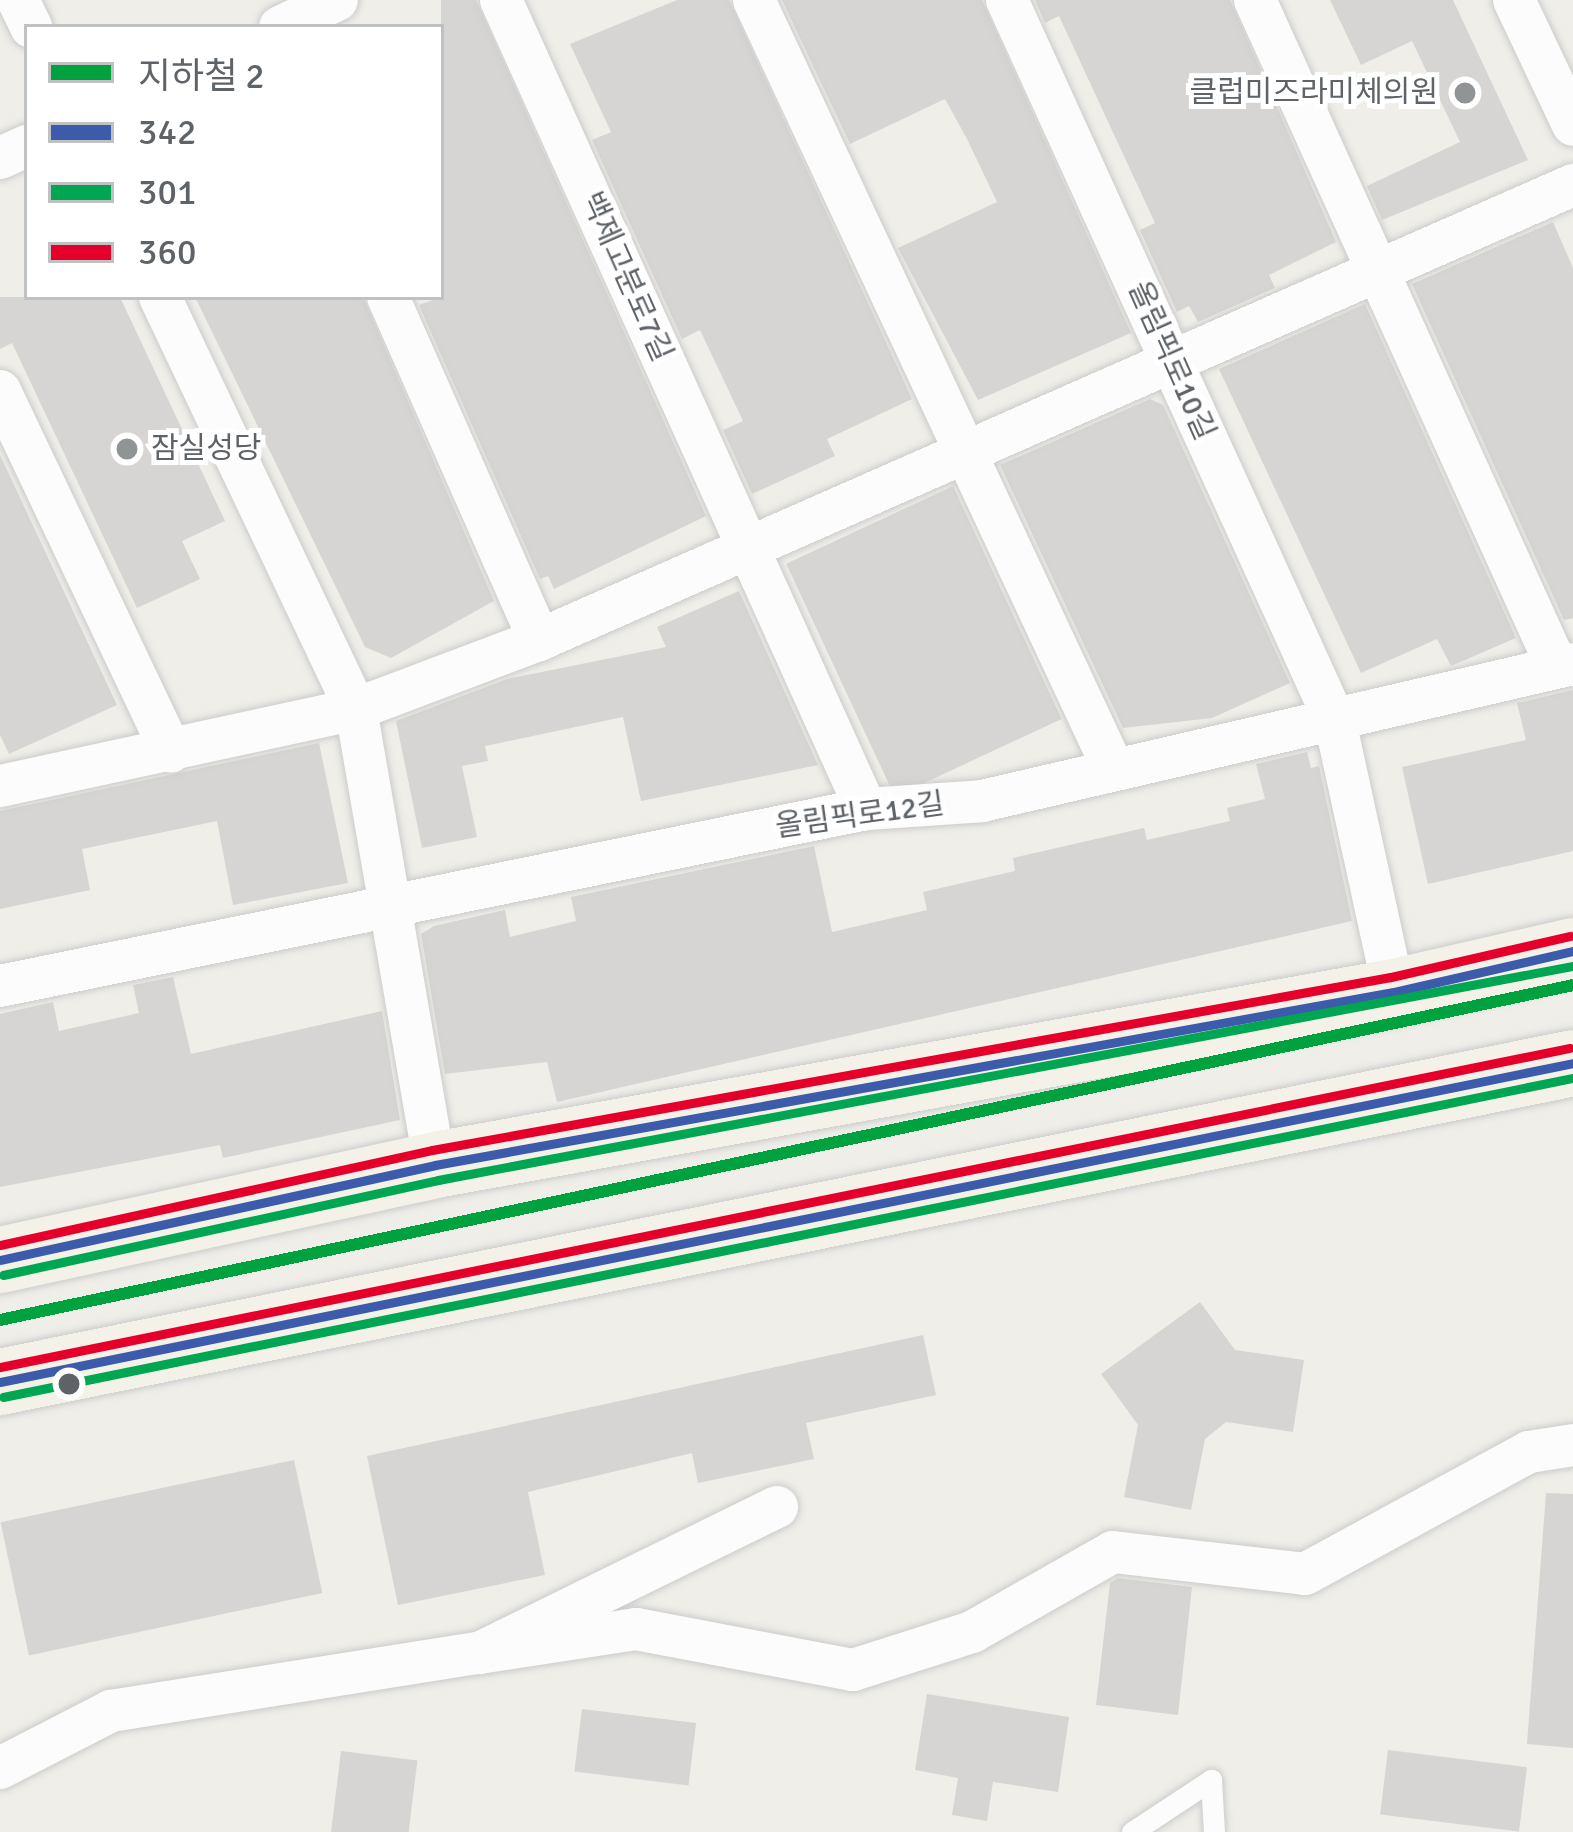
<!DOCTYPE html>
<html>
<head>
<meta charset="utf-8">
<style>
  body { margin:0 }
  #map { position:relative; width:1573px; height:1832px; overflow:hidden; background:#efeee9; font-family:Signika,"Noto Sans KR",sans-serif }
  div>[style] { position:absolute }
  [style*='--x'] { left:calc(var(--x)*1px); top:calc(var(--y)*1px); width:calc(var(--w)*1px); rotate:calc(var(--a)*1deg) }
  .building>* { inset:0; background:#d7d5d3; transform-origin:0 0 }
  .roads { filter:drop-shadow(0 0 3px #cccccb) drop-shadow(0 0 3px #cccccb) }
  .lane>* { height:21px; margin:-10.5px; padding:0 10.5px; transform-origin:10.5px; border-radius:10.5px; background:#fdfcfc }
  .street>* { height:42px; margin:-21px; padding:0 21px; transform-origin:21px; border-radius:21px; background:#fdfcfc }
  .primary>* { height:66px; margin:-33px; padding:0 33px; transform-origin:33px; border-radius:33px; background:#f4f1e9 }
  .bus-1>* { height:9px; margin:-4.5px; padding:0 4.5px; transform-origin:4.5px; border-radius:4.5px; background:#3d5bab }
  .bus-2>* { height:9px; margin:-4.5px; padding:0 4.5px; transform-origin:4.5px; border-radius:4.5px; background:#00a651 }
  .bus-3>* { height:9px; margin:-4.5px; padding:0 4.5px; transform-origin:4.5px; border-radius:4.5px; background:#e4002b }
  .metro-1>* { height:12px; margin:-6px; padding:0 6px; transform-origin:6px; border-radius:6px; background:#00a23f }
  .dots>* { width:33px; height:33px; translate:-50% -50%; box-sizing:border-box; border:6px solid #fff; border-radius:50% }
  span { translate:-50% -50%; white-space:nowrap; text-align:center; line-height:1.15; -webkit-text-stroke:10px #fff; paint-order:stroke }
  .poi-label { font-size:30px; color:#5e6368 }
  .right { translate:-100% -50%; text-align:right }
  .left { translate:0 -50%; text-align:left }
  .street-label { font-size:30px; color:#5e6368 }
  .legend { position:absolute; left:24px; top:24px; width:420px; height:276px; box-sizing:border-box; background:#fff; border:3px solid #bfc1c3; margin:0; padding:15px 21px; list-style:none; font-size:36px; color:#5e6368 }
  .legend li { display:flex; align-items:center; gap:24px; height:60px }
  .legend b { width:60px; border:3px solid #bfc1c3 }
</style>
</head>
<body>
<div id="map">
  <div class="building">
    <i style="clip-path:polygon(441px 0,476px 0,706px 516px,554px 589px,548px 576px,540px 579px,419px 305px,441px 297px)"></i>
    <i style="clip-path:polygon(677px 0,729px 0,912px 399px,827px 439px,835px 456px,752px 494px,723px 430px,743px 421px,700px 330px,682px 339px,592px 140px,611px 132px,570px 44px)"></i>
    <i style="clip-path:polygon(782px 0,982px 0,1131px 333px,978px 400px,898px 248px,997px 202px,967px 139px,945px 99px,850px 144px)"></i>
    <i style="clip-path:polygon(1035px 0,1230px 0,1336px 242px,1269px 275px,1275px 288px,1198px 322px,1189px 306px,1177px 312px,1140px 230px,1155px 223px,1059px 16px,1045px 23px)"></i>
    <i style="clip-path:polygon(1330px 0,1453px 0,1528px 160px,1382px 220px,1367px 186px,1460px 142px,1412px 41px,1361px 65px)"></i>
    <i style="clip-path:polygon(1553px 222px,1573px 268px,1573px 618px,1564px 620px,1412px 284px)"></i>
    <i style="clip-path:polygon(0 297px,120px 297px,225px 521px,182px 541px,200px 579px,137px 608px,12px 343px,0 349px)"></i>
    <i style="clip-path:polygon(195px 297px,363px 297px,494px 601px,391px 658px,365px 647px)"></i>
    <i style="clip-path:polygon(1365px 304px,1516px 638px,1451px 666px,1437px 639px,1361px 673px,1219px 369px)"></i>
    <i style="clip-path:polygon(1150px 399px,1163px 405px,1290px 683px,1212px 718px,1123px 728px,1000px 465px)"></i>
    <i style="clip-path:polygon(0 455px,117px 705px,9px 754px,0 735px)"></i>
    <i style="left:953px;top:486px;width:257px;height:184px;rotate:65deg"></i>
    <i style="clip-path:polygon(739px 591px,818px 765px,641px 801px,623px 717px,485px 746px,488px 761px,462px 766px,477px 837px,422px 848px,396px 721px,507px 679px,666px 647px,657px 627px)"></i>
    <i style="clip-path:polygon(1573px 690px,1573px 851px,1428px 884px,1402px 767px,1526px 740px,1517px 703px)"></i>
    <i style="clip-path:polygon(319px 743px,348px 883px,233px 905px,217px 821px,82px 849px,90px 890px,0 909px,0 811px)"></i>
    <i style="clip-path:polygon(1307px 752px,1311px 768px,1319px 766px,1352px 921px,557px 1102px,547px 1062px,445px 1074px,421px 934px,434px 926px,505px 910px,510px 937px,576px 921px,571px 897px,814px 846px,832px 932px,927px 910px,923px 892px,1015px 871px,1013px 858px,1144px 828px,1147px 840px,1230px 821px,1227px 808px,1265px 799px,1256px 764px)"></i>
    <i style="clip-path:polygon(173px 977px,191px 1054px,382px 1011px,400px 1120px,223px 1158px,220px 1145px,0 1187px,0 1014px,53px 1002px,59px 1031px,139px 1013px,133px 985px)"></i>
    <i style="clip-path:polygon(1200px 1302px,1235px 1350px,1304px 1360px,1293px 1432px,1226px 1422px,1205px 1439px,1191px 1510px,1124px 1497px,1138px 1425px,1101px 1374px)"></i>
    <i style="clip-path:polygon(923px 1335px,936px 1395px,806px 1423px,814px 1459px,698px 1483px,692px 1453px,528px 1492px,545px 1575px,398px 1605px,367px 1456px)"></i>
    <i style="left:294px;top:1460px;width:136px;height:300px;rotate:78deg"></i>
    <i style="clip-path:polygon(1546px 1493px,1573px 1494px,1573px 1748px,1527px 1744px)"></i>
    <i style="clip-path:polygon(1118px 1578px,1192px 1587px,1178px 1715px,1096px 1705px,1110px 1583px)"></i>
    <i style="clip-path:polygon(927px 1694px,1069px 1717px,1058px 1792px,993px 1782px,987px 1821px,952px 1815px,958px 1778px,915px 1770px)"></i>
    <i style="left:582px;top:1709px;width:115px;height:63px;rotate:7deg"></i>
    <i style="left:1388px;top:1750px;width:140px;height:65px;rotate:7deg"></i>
    <i style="left:341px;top:1751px;width:77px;height:82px;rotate:7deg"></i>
  </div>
  <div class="roads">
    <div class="lane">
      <i style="--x:1132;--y:1832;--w:95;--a:-33.4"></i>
      <i style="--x:1211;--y:1780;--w:52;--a:86.7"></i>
    </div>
    <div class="street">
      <i style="--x:18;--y:0;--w:30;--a:64"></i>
      <i style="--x:501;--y:0;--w:888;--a:65.72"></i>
      <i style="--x:754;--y:0;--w:848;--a:64.95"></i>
      <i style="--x:1007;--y:0;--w:792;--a:65.54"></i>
      <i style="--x:1335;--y:721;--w:277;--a:77.7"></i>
      <i style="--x:1255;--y:0;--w:732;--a:65.64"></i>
      <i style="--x:1514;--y:0;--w:138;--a:64.7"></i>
      <i style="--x:280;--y:27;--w:63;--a:-25.3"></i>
      <i style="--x:0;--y:158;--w:30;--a:-24"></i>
      <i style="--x:160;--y:297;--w:456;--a:64.6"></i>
      <i style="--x:356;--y:709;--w:463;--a:80.2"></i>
      <i style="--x:388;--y:297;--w:375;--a:66.2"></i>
      <i style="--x:0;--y:391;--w:399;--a:64.6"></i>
      <i style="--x:0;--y:786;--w:364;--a:-12.2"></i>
      <i style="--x:356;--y:709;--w:196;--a:-20.7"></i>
      <i style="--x:539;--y:640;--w:1130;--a:-23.75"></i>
      <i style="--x:0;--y:986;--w:884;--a:-11.55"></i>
      <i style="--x:866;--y:809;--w:116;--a:-3.9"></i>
      <i style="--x:982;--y:801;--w:607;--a:-13.05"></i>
      <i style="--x:479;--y:1653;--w:159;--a:-8.7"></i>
      <i style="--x:636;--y:1629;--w:221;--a:10.7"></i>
      <i style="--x:853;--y:1670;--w:125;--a:-17.7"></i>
      <i style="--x:972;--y:1632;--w:162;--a:-29.6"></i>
      <i style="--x:1113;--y:1552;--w:193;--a:6.5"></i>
      <i style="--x:1305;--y:1574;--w:255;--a:-28.6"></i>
      <i style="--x:1529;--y:1452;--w:45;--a:-9"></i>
      <i style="--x:0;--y:1768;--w:125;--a:-27.2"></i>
      <i style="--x:111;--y:1711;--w:373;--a:-9"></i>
      <i style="--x:479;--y:1653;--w:332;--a:-26.1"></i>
    </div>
    <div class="primary">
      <i style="--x:0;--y:1260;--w:445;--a:-12.3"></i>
      <i style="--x:435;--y:1165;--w:974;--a:-10.23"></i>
      <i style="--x:1394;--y:992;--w:184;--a:-12.9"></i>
      <i style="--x:0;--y:1382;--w:1605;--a:-11.46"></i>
    </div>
  </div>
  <div class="bus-1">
    <i style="--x:0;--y:1260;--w:445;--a:-12.3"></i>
    <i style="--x:435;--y:1165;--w:974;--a:-10.23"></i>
    <i style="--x:1394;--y:992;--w:184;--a:-12.9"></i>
    <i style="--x:0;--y:1382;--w:1605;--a:-11.46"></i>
  </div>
  <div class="bus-2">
    <i style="--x:3;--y:1275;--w:445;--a:-12.3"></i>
    <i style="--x:438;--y:1180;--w:1155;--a:-10.68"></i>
    <i style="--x:3;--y:1397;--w:1602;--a:-11.49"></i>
  </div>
  <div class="bus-3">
    <i style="--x:0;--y:1245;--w:442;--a:-12.4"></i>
    <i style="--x:432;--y:1150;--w:974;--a:-10.23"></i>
    <i style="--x:1391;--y:977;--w:184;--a:-12.9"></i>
    <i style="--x:0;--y:1367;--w:1602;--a:-11.49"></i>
  </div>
  <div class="metro-1">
    <i style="--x:0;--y:1320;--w:1608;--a:-12.02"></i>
  </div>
  <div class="dots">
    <i style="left:1465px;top:93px;background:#919495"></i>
    <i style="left:127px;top:449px;background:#919495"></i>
    <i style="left:69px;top:1384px;background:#5e6368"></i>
  </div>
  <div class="poi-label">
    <span class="right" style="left:1438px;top:93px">클럽미즈라미체의원</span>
    <span class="left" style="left:151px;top:449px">잠실성당</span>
  </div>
  <div class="street-label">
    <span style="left:626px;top:277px;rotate:66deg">백제고분로7길</span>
    <span style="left:1171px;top:361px;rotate:66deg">올림픽로10길</span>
    <span style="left:860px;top:816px;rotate:-8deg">올림픽로12길</span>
  </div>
  <ul class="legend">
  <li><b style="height:15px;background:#00a23f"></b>지하철 2</li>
  <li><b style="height:15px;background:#3d5bab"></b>342</li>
  <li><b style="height:15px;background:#00a651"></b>301</li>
  <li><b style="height:15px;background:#e4002b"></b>360</li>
  </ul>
</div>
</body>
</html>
